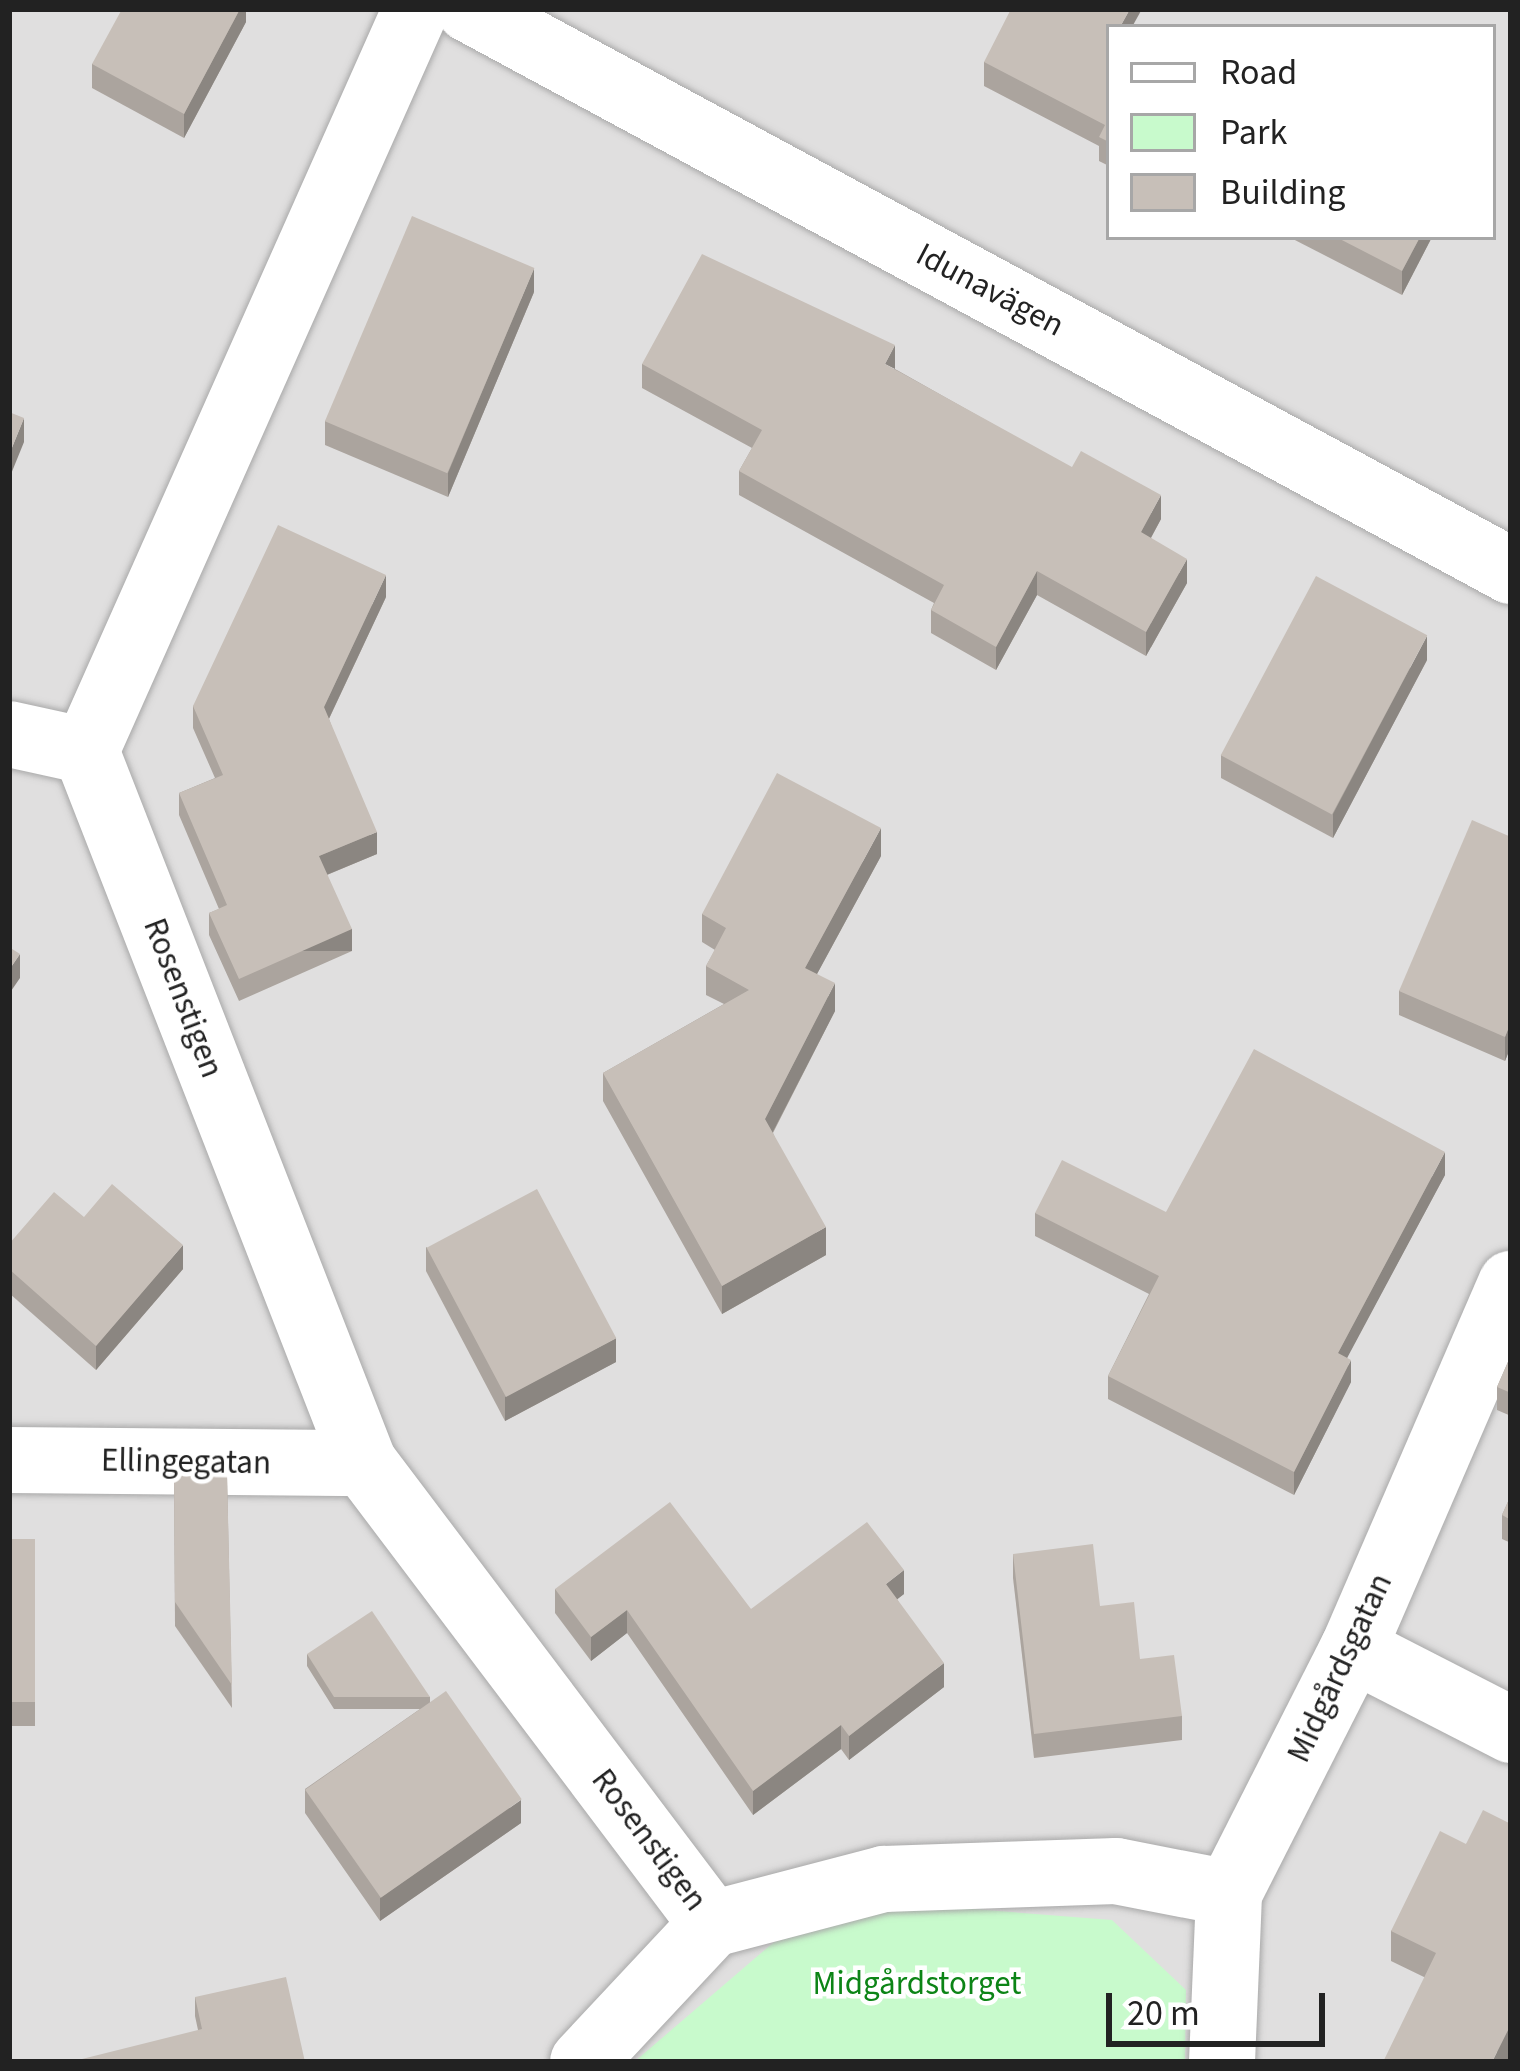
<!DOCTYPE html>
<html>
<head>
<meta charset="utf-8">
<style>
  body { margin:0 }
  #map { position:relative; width:1520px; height:2071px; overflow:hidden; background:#f2efe9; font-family:"Source Sans 3",sans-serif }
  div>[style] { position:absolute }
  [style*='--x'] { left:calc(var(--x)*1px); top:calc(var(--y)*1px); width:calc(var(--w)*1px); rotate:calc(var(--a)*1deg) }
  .residential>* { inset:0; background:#e0dfdf }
  .park>* { inset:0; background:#c8facc }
  .roads { filter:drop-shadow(0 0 3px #a9a9a9) drop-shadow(0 0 3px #a9a9a9) }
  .minor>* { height:66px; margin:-33px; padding:0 33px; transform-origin:33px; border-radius:33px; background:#fff }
  .wall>* { inset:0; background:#aba49e; transform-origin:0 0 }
  .shaded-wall>* { inset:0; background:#8b8681; transform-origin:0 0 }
  .building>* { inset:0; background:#c7bfb8; transform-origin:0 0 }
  span { translate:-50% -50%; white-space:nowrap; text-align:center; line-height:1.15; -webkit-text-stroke:9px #fff; paint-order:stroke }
  .street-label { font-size:33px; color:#222 }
  .park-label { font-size:33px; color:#0c8416 }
  .frame { position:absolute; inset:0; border:12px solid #222; pointer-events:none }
  .legend { position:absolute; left:1106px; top:24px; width:390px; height:216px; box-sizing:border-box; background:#fff; border:3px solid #a7a7a7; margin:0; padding:15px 21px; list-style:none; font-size:36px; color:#222 }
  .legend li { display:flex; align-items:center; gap:24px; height:60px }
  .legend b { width:60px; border:3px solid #a7a7a7 }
  .scale { position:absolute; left:1106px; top:1993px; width:219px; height:54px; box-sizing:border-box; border:6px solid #222; border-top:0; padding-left:15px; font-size:36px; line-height:42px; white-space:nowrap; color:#222; -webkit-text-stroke:9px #fff; paint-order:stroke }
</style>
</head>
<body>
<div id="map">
  <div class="residential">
    <i style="clip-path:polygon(evenodd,9px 9px,1511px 9px,1511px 2062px,9px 2062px,9px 9px,1109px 27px,1493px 27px,1493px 237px,1109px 237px,1109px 27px)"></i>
  </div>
  <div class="park">
    <i style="clip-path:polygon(910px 1904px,1112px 1920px,1186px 1990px,1185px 2062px,634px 2062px,774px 1942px)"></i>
  </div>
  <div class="roads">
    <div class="minor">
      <i style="--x:416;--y:9;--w:812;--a:113.98"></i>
      <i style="--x:86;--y:751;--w:764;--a:68.67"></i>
      <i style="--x:364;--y:1463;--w:578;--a:52.95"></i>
      <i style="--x:469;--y:9;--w:1184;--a:28.34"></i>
      <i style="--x:9;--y:734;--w:79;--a:12.4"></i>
      <i style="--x:9;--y:1460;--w:355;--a:0.5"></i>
      <i style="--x:1353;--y:1649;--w:178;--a:27.1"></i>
      <i style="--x:583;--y:2062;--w:189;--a:-46.9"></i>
      <i style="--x:712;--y:1924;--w:178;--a:-14.7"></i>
      <i style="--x:884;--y:1879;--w:232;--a:-2"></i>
      <i style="--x:1116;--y:1871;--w:115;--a:11"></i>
      <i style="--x:1222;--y:2062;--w:169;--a:-87.6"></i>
      <i style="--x:1229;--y:1893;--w:274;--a:-63.1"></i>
      <i style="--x:1353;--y:1649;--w:398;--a:-66.6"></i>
    </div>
  </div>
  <div class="wall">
    <i style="clip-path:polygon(246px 9px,246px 22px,184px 138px,92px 88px,92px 64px)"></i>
    <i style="clip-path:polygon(1109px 27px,1109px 166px,1099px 161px,1099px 146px,984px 86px,984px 62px)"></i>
    <i style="clip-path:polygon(1289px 237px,1432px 237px,1402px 295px)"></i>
    <i style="clip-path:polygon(534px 292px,448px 497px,325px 445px,325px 421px)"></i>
    <i style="clip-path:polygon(642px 364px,895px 369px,1161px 519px,1151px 538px,1187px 583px,1146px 656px,1037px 595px,996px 670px,931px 633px,931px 610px,934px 603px,739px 495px,739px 471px,752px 448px,642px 388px)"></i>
    <i style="clip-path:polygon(386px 597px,329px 719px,377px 854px,327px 875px,352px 951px,239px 1001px,209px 935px,209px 913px,219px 909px,179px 815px,179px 793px,215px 778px,193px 728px,193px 706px)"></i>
    <i style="clip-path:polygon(1427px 660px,1333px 838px,1221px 778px,1221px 755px)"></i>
    <i style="clip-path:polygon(1511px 837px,1511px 1046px,1505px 1061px,1399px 1015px,1399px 991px)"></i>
    <i style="clip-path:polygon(881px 856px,817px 974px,835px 1011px,773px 1133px,826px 1255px,722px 1314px,603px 1101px,603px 1073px,724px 1004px,706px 995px,706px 966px,715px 950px,702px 942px,702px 914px)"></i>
    <i style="clip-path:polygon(1445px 1175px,1347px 1357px,1351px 1382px,1294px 1495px,1108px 1399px,1108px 1376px,1149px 1294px,1035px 1236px,1035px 1213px,1166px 1212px)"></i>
    <i style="clip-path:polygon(84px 1217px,183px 1269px,96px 1370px,9px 1293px,9px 1244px)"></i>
    <i style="clip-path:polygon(426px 1247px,616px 1362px,505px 1421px,426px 1271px)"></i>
    <i style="clip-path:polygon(1511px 1355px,1511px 1416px,1497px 1410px,1497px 1387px)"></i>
    <i style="clip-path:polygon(174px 1475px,227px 1475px,232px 1708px,175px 1626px)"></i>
    <i style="clip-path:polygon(1511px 1495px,1511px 1543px,1502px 1539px,1502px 1515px)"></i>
    <i style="left:9px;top:1539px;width:26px;height:187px"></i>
    <i style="clip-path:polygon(1013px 1554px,1100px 1606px,1182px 1716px,1182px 1740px,1034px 1758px,1013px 1578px)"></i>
    <i style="clip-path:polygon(555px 1589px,751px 1609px,904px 1594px,897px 1599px,944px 1687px,849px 1760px,841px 1749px,753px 1815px,627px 1633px,591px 1661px,555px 1613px)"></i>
    <i style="clip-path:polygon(307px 1654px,430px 1697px,430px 1702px,521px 1823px,380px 1921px,305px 1813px,305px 1789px,420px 1709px,334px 1709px,307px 1666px)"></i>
    <i style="clip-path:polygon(1511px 1824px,1511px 2053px,1507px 2062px,1424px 1977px,1391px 1961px,1391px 1931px,1466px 1844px)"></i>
    <i style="clip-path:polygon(195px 1997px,305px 2062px,198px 2030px,195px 2016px)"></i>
  </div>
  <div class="shaded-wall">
    <i style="clip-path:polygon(240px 9px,246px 9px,246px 22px,184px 138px,184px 114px)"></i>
    <i style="clip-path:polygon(1130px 9px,1142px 9px,1132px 27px,1120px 27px)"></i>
    <i style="clip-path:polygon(1420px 237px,1432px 237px,1402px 295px,1402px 271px)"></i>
    <i style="clip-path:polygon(534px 268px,534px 292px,448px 497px,448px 473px)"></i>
    <i style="clip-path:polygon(895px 345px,895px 369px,885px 364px)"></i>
    <i style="clip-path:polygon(24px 418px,24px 442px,9px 479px,9px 455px)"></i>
    <i style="clip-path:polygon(1161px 495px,1161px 519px,1141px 556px,1141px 532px)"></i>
    <i style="clip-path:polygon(1187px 559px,1187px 583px,1146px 656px,1146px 632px)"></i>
    <i style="clip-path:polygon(1037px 571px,1037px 595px,996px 670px,996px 647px)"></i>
    <i style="clip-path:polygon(386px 575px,386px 597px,324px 729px,324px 707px)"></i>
    <i style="clip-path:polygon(1427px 636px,1427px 660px,1333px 838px,1333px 814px)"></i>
    <i style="clip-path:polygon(881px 828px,881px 856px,805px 996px,805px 968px)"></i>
    <i style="clip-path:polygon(377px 832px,377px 854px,319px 878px,319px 856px)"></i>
    <i style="left:352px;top:929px;width:22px;height:124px;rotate:90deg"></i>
    <i style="clip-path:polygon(20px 954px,20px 978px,9px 994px,9px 970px)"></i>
    <i style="clip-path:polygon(835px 983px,835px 1011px,765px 1147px,765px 1119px)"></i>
    <i style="clip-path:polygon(1511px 1022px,1511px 1046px,1505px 1061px,1505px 1037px)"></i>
    <i style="clip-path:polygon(1445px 1152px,1445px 1175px,1338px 1375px,1338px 1353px)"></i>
    <i style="clip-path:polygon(826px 1227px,826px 1255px,722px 1314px,722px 1286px)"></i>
    <i style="clip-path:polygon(183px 1245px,183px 1269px,96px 1370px,96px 1346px)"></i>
    <i style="clip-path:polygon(616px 1338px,616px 1362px,505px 1421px,505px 1397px)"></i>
    <i style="clip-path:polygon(1351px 1360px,1351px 1382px,1294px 1495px,1294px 1472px)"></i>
    <i style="clip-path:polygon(904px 1570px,904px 1594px,886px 1608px,886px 1584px)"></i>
    <i style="clip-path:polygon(627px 1610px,627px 1633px,591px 1661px,591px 1637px)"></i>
    <i style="clip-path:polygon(944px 1663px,944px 1687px,849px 1760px,849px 1736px)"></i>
    <i style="clip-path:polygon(841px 1725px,841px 1749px,753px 1815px,753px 1791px)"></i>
    <i style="clip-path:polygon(521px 1800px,521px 1823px,380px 1921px,380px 1898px)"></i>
    <i style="clip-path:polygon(1511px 2024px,1511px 2053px,1507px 2062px,1492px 2062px)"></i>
  </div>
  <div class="building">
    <i style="clip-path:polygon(122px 9px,240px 9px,184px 114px,92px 64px)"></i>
    <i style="clip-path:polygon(1011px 9px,1130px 9px,1120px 27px,1109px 27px,1109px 142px,1099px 137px,1105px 125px,984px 62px)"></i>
    <i style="left:412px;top:216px;width:133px;height:223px;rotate:23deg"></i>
    <i style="clip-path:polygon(1336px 237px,1420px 237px,1402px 271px)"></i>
    <i style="clip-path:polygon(702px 254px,895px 345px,885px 364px,1072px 467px,1081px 451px,1161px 495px,1141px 532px,1187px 559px,1146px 632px,1037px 571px,996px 647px,931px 610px,944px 585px,739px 471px,762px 430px,642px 364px)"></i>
    <i style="clip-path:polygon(9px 412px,24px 418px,9px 455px)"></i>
    <i style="clip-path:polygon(278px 525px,386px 575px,324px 707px,377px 832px,319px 856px,352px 929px,239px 979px,209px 913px,227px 905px,179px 793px,223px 775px,193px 706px)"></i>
    <i style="left:1316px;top:576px;width:126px;height:203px;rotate:28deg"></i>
    <i style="clip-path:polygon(777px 773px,881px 828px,805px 968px,835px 983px,765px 1119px,826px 1227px,722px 1286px,603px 1073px,749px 990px,706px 966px,726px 928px,702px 914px)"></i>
    <i style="clip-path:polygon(1472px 820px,1511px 837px,1511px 1022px,1505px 1037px,1399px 991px)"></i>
    <i style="clip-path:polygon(9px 947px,20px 954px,9px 970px)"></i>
    <i style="clip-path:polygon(1254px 1049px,1445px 1152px,1338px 1353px,1351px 1360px,1294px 1472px,1108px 1376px,1159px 1276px,1035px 1213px,1062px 1160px,1166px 1212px)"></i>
    <i style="clip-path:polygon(112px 1184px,183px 1245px,96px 1346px,9px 1269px,9px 1244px,54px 1192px,84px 1217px)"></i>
    <i style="left:537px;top:1189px;width:169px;height:125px;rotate:62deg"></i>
    <i style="clip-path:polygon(1511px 1355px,1511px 1393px,1497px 1387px)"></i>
    <i style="clip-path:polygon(174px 1475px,227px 1475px,232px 1685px,175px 1602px)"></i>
    <i style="clip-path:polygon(1511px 1495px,1511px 1520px,1502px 1515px)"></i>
    <i style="clip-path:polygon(670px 1502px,751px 1609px,867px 1522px,904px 1570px,886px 1584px,944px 1663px,849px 1736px,841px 1725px,753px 1791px,627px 1610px,591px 1637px,555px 1589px)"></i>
    <i style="left:9px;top:1539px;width:26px;height:163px"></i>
    <i style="clip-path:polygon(1093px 1544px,1100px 1606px,1134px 1602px,1140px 1659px,1174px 1655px,1182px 1716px,1034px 1734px,1013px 1554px)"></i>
    <i style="clip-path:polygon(372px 1611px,430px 1697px,334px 1697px,307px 1654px)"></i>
    <i style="left:446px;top:1691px;width:132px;height:172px;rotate:55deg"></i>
    <i style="clip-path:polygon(1483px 1810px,1511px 1824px,1511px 2024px,1492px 2062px,1383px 2062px,1436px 1953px,1391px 1931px,1440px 1831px,1466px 1844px)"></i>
    <i style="clip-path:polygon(286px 1977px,305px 2062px,70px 2062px,202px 2029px,195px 1997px)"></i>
  </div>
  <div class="street-label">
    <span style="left:990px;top:290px;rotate:28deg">Idunavägen</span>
    <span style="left:183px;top:998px;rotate:69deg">Rosenstigen</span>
    <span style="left:186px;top:1462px;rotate:1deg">Ellingegatan</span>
    <span style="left:1340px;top:1668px;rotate:-65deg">Midgårdsgatan</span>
    <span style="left:649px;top:1840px;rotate:53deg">Rosenstigen</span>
  </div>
  <div class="park-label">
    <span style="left:917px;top:1984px">Midgårdstorget</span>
  </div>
  <div class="frame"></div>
  <ul class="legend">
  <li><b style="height:15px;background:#fff"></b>Road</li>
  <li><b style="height:33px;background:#c8facc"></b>Park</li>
  <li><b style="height:33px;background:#c7bfb8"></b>Building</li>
  </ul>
  <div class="scale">20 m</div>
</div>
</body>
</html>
